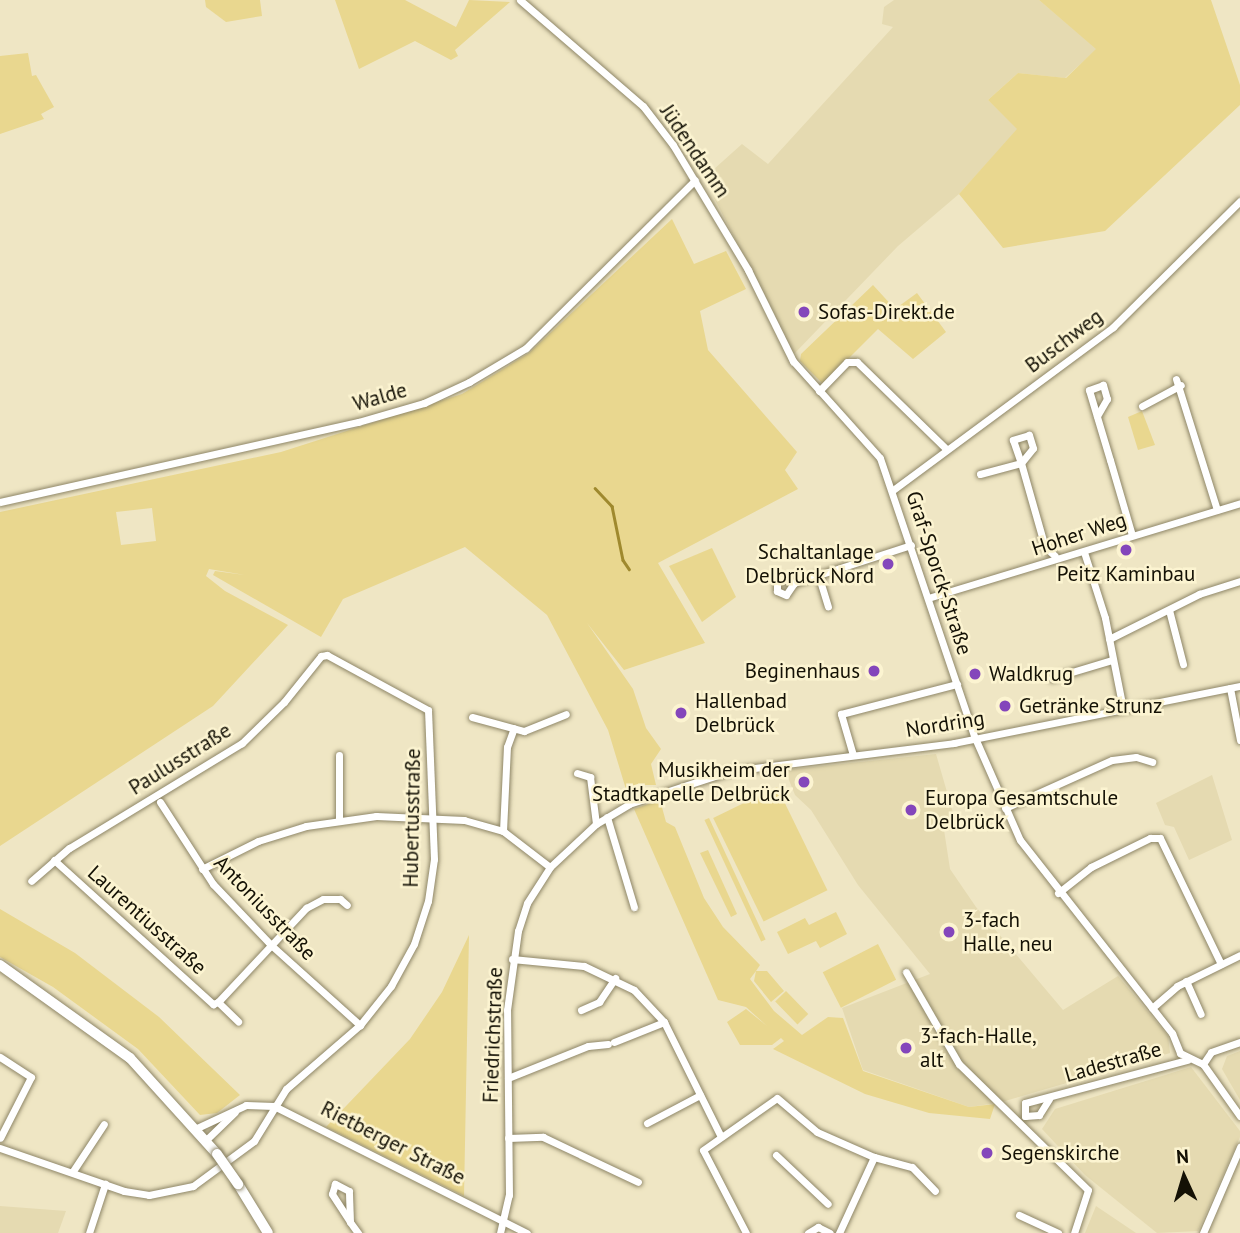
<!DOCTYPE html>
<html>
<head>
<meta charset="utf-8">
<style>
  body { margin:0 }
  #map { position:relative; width:1240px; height:1233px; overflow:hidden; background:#efe6c4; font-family:"PT Sans",sans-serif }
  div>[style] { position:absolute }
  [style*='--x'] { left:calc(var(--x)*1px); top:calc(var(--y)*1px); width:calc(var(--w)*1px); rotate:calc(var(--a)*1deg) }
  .built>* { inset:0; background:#e5dab1 }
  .green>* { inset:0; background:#e9d78f; transform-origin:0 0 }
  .stream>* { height:2.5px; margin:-1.25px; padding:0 1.25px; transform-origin:1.25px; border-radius:1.25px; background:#9f892e }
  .roads { filter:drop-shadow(0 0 2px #8e8667) drop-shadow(0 0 2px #8e8667) }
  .street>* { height:7px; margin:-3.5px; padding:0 3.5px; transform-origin:3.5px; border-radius:3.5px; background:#fff }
  .primary>* { height:10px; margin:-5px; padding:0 5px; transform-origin:5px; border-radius:5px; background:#fff }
  .bridges { filter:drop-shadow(0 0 2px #8e8667) drop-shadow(0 0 2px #8e8667) }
  .primary-bridge>* { height:10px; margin:-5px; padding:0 5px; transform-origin:5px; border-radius:5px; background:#fff }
  .dots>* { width:19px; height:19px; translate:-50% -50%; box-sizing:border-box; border:4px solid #fcf4d1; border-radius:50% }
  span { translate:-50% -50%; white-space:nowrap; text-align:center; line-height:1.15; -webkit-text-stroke:5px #fcf4d1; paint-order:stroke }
  .street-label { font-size:21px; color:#141105 }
  .poi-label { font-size:21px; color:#141105 }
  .left { translate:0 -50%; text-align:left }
  .right { translate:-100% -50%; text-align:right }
  .north { position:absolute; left:1149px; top:1142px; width:70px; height:70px; -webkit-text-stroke:5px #fcf4d1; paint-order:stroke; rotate:356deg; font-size:19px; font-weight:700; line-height:28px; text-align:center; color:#141105 }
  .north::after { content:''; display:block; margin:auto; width:24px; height:32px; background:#141105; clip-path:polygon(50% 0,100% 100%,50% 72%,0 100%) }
</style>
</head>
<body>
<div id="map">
  <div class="built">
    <i style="clip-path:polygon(894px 0,1039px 0,1097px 49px,1065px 78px,1018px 73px,988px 100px,1018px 129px,959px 194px,898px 246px,794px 354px,704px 178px,742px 144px,768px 164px,893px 27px,882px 24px,884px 7px)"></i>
    <i style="clip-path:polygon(936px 754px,956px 823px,944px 830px,950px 869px,976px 907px,1063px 1010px,1118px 976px,1168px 1036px,1170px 1053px,998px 1103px,969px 1107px,863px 1070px,842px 1008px,930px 974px,858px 885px,811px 810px,795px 795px,785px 770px)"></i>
    <i style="clip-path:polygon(1212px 775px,1232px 840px,1189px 860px,1174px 827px,1165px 825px,1156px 803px)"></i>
    <i style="clip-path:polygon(1240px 1051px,1240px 1100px,1222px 1069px,1227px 1056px)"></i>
    <i style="clip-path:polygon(1191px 1067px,1240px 1131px,1240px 1137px,1198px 1231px,1157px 1233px,1085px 1175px,1042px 1129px,1055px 1109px)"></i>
    <i style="clip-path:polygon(0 1206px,66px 1211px,58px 1233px,0 1233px)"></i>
    <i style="clip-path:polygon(1096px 1206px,1136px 1233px,1085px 1233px)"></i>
  </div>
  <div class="green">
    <i style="clip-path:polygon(205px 0,260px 0,262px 16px,226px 22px,206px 7px)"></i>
    <i style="clip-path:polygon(335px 0,405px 0,456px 27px,469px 0,510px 2px,455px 50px,458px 56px,451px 60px,415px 41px,359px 69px)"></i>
    <i style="clip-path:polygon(1039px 0,1211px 0,1240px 85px,1240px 105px,1105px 231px,1003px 248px,959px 194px,1017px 129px,988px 100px,1018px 73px,1066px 78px,1096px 49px)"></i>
    <i style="clip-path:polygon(28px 53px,32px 76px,36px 75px,54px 107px,41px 114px,44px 119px,0 134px,0 56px)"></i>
    <i style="clip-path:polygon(evenodd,672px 219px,694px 264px,726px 251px,746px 289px,700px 311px,708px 350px,797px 452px,785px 470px,798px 489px,658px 563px,705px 643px,624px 670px,587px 623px,633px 689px,646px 728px,661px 749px,651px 764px,656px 785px,634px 785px,628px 796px,608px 730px,547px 615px,465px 547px,343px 599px,321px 637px,213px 575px,215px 571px,245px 575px,209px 569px,206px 576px,225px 591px,288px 625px,213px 706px,0 846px,0 512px,281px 452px,462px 394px,529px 353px,672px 219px,152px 508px,156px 541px,121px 545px,116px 512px,152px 508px)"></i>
    <i style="clip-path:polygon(873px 285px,895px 309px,917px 293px,946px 332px,913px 359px,878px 329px,823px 384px,800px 361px,801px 354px)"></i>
    <i style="clip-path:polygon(1142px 411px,1155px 445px,1138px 450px,1128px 417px)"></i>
    <i style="clip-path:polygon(712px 548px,736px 597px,702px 622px,669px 566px)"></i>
    <i style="left:777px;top:787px;width:115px;height:71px;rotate:64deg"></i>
    <i style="clip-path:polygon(660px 800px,666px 822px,675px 827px,704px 898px,723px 927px,760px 965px,756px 971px,767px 971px,784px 991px,771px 1002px,754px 981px,756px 971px,750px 979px,774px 1011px,802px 1035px,828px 1017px,843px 1018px,863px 1071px,969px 1107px,995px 1104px,990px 1119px,929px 1113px,865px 1094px,773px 1049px,784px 1041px,781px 1038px,772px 1045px,740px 1045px,727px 1022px,746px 1009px,767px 1026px,746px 1007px,718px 1000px,634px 809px)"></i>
    <i style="left:709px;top:818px;width:134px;height:5px;rotate:65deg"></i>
    <i style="clip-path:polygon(708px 850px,737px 914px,731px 917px,700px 853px)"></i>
    <i style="clip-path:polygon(0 909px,75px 953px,159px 1017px,240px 1095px,217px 1113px,200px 1115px,138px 1049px,53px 987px,0 957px)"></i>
    <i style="clip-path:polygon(836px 912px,847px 934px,820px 948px,816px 941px,788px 954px,777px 932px,805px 918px,809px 925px)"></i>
    <i style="clip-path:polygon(469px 935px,464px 1196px,326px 1127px,410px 1039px,442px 992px)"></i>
    <i style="left:878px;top:944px;width:40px;height:62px;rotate:63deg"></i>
    <i style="left:786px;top:991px;width:32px;height:15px;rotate:46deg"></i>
  </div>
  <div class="stream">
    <i style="--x:595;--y:488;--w:25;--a:47"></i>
    <i style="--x:612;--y:506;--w:55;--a:78.5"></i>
    <i style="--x:623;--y:560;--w:11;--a:56"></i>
  </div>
  <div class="roads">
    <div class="street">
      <i style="--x:520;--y:0;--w:162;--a:40.8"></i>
      <i style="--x:643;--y:106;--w:49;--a:52.4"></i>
      <i style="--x:673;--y:145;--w:146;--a:59"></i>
      <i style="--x:748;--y:270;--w:102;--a:63.7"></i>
      <i style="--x:793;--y:361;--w:130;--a:48.1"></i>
      <i style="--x:880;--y:458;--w:296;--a:71.3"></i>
      <i style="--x:975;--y:738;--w:111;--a:66.2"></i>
      <i style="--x:1020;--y:840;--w:246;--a:51.8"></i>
      <i style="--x:1172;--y:1033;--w:22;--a:68"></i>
      <i style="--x:1180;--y:1053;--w:25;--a:26"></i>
      <i style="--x:1176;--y:379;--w:137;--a:72.6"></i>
      <i style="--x:819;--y:391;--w:40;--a:-46"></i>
      <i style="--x:847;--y:362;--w:10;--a:0"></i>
      <i style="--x:857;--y:362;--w:124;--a:44.3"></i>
      <i style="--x:1142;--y:406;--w:44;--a:-28.3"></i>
      <i style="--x:1097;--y:416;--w:20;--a:-60"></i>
      <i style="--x:1107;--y:399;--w:15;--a:-106"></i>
      <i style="--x:1103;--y:385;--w:15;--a:160"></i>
      <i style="--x:1089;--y:390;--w:73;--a:73.3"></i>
      <i style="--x:1110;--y:460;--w:78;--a:73.7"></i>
      <i style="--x:980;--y:474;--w:42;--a:-15"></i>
      <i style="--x:1021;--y:463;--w:19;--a:-51"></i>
      <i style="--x:1033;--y:448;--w:14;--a:-107"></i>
      <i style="--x:1029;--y:435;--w:17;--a:163"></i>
      <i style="--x:1013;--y:440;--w:24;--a:71"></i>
      <i style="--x:1021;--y:463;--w:87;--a:74.1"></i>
      <i style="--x:1045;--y:547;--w:13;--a:42"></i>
      <i style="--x:893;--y:490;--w:274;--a:-36.5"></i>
      <i style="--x:1113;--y:327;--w:179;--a:-44.8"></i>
      <i style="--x:0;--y:502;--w:367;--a:-12.6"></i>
      <i style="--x:358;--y:422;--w:69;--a:-16.1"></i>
      <i style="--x:424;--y:403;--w:50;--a:-25"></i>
      <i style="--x:469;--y:382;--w:66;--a:-30.8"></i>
      <i style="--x:526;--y:348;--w:238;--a:-44.8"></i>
      <i style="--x:1084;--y:552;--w:69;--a:72.3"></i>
      <i style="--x:1105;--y:618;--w:93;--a:78.8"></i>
      <i style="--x:818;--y:574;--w:34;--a:73"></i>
      <i style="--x:794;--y:583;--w:14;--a:124"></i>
      <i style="--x:786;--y:595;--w:10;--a:-156"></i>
      <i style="--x:777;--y:591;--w:9;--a:-90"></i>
      <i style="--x:777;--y:582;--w:7;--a:-27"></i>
      <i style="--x:783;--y:579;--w:12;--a:20"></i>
      <i style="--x:794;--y:583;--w:123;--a:-18"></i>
      <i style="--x:928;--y:598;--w:326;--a:-16.9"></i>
      <i style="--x:1169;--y:610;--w:56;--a:75.5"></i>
      <i style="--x:1109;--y:639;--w:101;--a:-26.6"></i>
      <i style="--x:1199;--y:594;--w:43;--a:-17.6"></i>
      <i style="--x:1052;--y:678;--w:63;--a:-16.7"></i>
      <i style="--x:1230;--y:688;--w:53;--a:79.1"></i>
      <i style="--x:472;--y:717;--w:54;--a:15.1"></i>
      <i style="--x:524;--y:731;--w:45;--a:-22"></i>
      <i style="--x:853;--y:755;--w:43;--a:-106.3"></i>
      <i style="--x:841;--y:714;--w:120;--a:-14.5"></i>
      <i style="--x:577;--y:773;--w:14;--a:17"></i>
      <i style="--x:590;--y:777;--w:47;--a:82.7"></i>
      <i style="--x:160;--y:802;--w:98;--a:57.1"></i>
      <i style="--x:213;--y:884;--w:84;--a:46.4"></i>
      <i style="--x:271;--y:945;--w:120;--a:42"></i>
      <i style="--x:1005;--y:808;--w:117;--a:-24.2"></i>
      <i style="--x:1112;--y:760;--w:24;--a:-7"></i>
      <i style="--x:1136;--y:757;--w:17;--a:17"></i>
      <i style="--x:607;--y:817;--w:94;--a:73.3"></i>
      <i style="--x:339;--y:820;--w:65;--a:-90"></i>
      <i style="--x:503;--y:831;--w:84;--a:-87.3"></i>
      <i style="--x:507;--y:747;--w:20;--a:-70"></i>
      <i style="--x:54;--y:860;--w:215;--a:42.2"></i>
      <i style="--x:213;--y:1004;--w:5;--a:-22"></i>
      <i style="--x:218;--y:1002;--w:28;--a:44"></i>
      <i style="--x:202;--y:869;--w:63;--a:-26.6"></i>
      <i style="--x:258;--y:841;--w:50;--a:-17.4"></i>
      <i style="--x:306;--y:826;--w:71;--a:-8.1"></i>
      <i style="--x:376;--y:816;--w:88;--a:2.6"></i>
      <i style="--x:464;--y:820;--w:41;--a:15.8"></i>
      <i style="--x:503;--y:831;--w:59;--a:37.5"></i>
      <i style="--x:1058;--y:893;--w:42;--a:-38.2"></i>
      <i style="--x:1091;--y:867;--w:66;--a:-26.2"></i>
      <i style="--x:1150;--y:838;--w:10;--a:0"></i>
      <i style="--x:1160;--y:838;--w:140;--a:64.2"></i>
      <i style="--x:512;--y:959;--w:72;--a:5.6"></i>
      <i style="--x:584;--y:966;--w:55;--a:25.6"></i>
      <i style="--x:634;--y:990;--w:44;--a:46.8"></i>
      <i style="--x:664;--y:1022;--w:128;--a:63.6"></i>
      <i style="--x:906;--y:972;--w:106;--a:60.1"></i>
      <i style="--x:959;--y:1064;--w:180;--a:44.3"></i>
      <i style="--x:1088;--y:1190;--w:45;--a:108"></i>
      <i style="--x:1186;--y:981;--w:36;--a:66"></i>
      <i style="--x:218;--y:1002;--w:129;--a:-46.9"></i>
      <i style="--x:306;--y:908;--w:19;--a:-28"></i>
      <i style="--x:323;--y:899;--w:17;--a:0"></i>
      <i style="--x:340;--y:899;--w:9;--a:41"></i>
      <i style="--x:1152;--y:1008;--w:33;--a:-41"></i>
      <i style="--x:1177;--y:986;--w:70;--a:-26.2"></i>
      <i style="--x:581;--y:1010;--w:20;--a:-24"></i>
      <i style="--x:599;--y:1002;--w:29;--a:-56"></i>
      <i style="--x:614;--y:1042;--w:54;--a:-21.8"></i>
      <i style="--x:0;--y:1057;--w:37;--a:33"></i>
      <i style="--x:31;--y:1077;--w:68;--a:116.9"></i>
      <i style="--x:1203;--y:1064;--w:64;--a:54.6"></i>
      <i style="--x:1203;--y:1064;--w:14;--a:-56"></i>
      <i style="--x:1211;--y:1052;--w:31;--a:-19"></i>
      <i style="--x:508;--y:1078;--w:86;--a:-21.8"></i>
      <i style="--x:588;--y:1046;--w:20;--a:-6"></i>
      <i style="--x:1025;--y:1116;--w:13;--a:-90"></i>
      <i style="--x:1025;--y:1103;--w:168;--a:-14.9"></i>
      <i style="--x:1025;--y:1116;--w:14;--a:-4"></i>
      <i style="--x:1039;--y:1115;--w:19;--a:-58"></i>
      <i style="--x:647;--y:1123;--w:60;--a:-27.8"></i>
      <i style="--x:197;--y:1128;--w:54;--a:-25.1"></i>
      <i style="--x:246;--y:1105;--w:28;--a:2"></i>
      <i style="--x:274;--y:1106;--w:283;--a:26.7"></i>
      <i style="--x:508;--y:1138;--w:35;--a:-2"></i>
      <i style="--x:543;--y:1137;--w:105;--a:25.3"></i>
      <i style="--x:206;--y:1140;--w:40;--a:-44"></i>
      <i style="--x:0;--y:1148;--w:131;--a:19.1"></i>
      <i style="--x:124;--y:1191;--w:25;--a:9"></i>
      <i style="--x:149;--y:1195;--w:45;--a:-11.6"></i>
      <i style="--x:193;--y:1186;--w:76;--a:-36.4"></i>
      <i style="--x:254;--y:1141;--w:61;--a:-58.4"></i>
      <i style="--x:286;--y:1089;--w:98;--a:-40.9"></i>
      <i style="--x:360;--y:1025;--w:50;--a:-51.5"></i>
      <i style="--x:391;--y:986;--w:48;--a:-61.3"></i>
      <i style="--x:414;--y:944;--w:45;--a:-72"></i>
      <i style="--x:428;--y:901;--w:42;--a:-81.9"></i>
      <i style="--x:434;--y:859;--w:149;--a:-92.3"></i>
      <i style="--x:428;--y:710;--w:115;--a:-151.4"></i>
      <i style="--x:327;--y:655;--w:6;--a:171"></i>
      <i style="--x:321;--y:656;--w:59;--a:128.8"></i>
      <i style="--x:284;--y:702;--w:59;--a:135.7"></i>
      <i style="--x:242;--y:743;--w:202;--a:148.7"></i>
      <i style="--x:69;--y:848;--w:50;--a:139"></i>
      <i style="--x:776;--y:1155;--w:71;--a:43.3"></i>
      <i style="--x:874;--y:1157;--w:39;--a:15"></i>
      <i style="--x:912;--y:1167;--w:33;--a:46"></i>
      <i style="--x:73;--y:1171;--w:56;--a:-56.6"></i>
      <i style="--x:1019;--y:1215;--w:43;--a:24.8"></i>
      <i style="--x:350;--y:1222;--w:31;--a:-92"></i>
      <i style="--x:349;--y:1191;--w:16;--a:-153"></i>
      <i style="--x:335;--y:1184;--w:10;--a:107"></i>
      <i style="--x:332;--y:1194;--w:33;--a:57"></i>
      <i style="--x:350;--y:1222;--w:14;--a:54"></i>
      <i style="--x:89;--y:1233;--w:52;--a:-71.9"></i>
      <i style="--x:500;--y:1233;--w:39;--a:-77"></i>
      <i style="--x:509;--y:1195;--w:185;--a:-90.6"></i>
      <i style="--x:507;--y:1010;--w:80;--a:-82.1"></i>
      <i style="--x:518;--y:931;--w:29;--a:-72"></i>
      <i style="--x:527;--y:903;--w:43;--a:-57.4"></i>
      <i style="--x:550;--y:867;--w:63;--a:-43.1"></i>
      <i style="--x:596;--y:824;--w:39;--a:-31"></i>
      <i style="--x:629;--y:804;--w:106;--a:-18.1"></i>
      <i style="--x:730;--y:771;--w:226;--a:-7.1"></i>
      <i style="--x:954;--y:743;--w:292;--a:-11.3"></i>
      <i style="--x:746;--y:1233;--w:93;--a:-117.4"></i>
      <i style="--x:703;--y:1150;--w:90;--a:-35.1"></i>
      <i style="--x:777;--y:1098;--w:52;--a:40.4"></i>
      <i style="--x:817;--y:1132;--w:62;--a:23.7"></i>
      <i style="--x:874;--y:1157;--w:84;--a:114.7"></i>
      <i style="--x:808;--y:1233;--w:12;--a:-31"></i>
      <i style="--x:818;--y:1227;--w:13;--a:27"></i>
      <i style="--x:1203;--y:1233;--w:94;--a:-66.7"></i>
    </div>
    <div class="primary">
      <i style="--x:0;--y:965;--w:160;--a:35.6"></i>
      <i style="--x:130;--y:1058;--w:130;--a:47.8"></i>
      <i style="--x:238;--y:1184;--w:57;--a:58.5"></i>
    </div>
  </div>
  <div class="bridges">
    <div class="primary-bridge">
      <i style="--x:217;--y:1154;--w:37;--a:55"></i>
    </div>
  </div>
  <div class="dots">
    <i style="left:804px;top:312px;background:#8446bb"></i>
    <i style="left:1126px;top:550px;background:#8446bb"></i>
    <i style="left:888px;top:564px;background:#8446bb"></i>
    <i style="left:874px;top:671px;background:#8446bb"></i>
    <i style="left:975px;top:674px;background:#8446bb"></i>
    <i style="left:1005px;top:706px;background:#8446bb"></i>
    <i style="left:681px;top:713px;background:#8446bb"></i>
    <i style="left:804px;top:782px;background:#8446bb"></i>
    <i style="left:911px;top:810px;background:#8446bb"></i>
    <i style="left:949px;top:932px;background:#8446bb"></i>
    <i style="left:906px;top:1048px;background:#8446bb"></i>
    <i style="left:987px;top:1153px;background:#8446bb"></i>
  </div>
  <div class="street-label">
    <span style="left:695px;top:151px;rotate:56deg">Jüdendamm</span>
    <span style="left:1064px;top:341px;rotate:-37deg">Buschweg</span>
    <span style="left:380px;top:397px;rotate:-16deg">Walde</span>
    <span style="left:1079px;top:534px;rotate:-18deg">Hoher Weg</span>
    <span style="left:939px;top:573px;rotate:72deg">Graf-Sporck-Straße</span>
    <span style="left:945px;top:724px;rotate:-9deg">Nordring</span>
    <span style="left:180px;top:759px;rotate:-32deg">Paulusstraße</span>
    <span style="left:412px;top:818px;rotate:-89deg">Hubertusstraße</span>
    <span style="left:265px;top:908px;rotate:46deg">Antoniusstraße</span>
    <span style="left:147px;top:920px;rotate:42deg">Laurentiusstraße</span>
    <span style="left:493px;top:1035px;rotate:-88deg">Friedrichstraße</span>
    <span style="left:1113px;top:1062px;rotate:-16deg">Ladestraße</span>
    <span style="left:393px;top:1143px;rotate:27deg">Rietberger Straße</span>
  </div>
  <div class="poi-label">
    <span class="left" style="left:818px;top:312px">Sofas-Direkt.de</span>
    <span class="right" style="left:874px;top:564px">Schaltanlage<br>Delbrück Nord</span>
    <span style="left:1126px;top:574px">Peitz Kaminbau</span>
    <span class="right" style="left:860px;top:671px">Beginenhaus</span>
    <span class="left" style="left:989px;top:674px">Waldkrug</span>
    <span class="left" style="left:695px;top:713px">Hallenbad<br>Delbrück</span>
    <span class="left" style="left:1019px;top:706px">Getränke Strunz</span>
    <span class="right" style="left:790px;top:782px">Musikheim der<br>Stadtkapelle Delbrück</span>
    <span class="left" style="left:925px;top:810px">Europa Gesamtschule<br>Delbrück</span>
    <span class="left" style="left:963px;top:932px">3-fach<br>Halle, neu</span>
    <span class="left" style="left:920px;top:1048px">3-fach-Halle,<br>alt</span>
    <span class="left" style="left:1001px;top:1153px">Segenskirche</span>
  </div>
  <div class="north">N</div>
</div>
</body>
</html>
